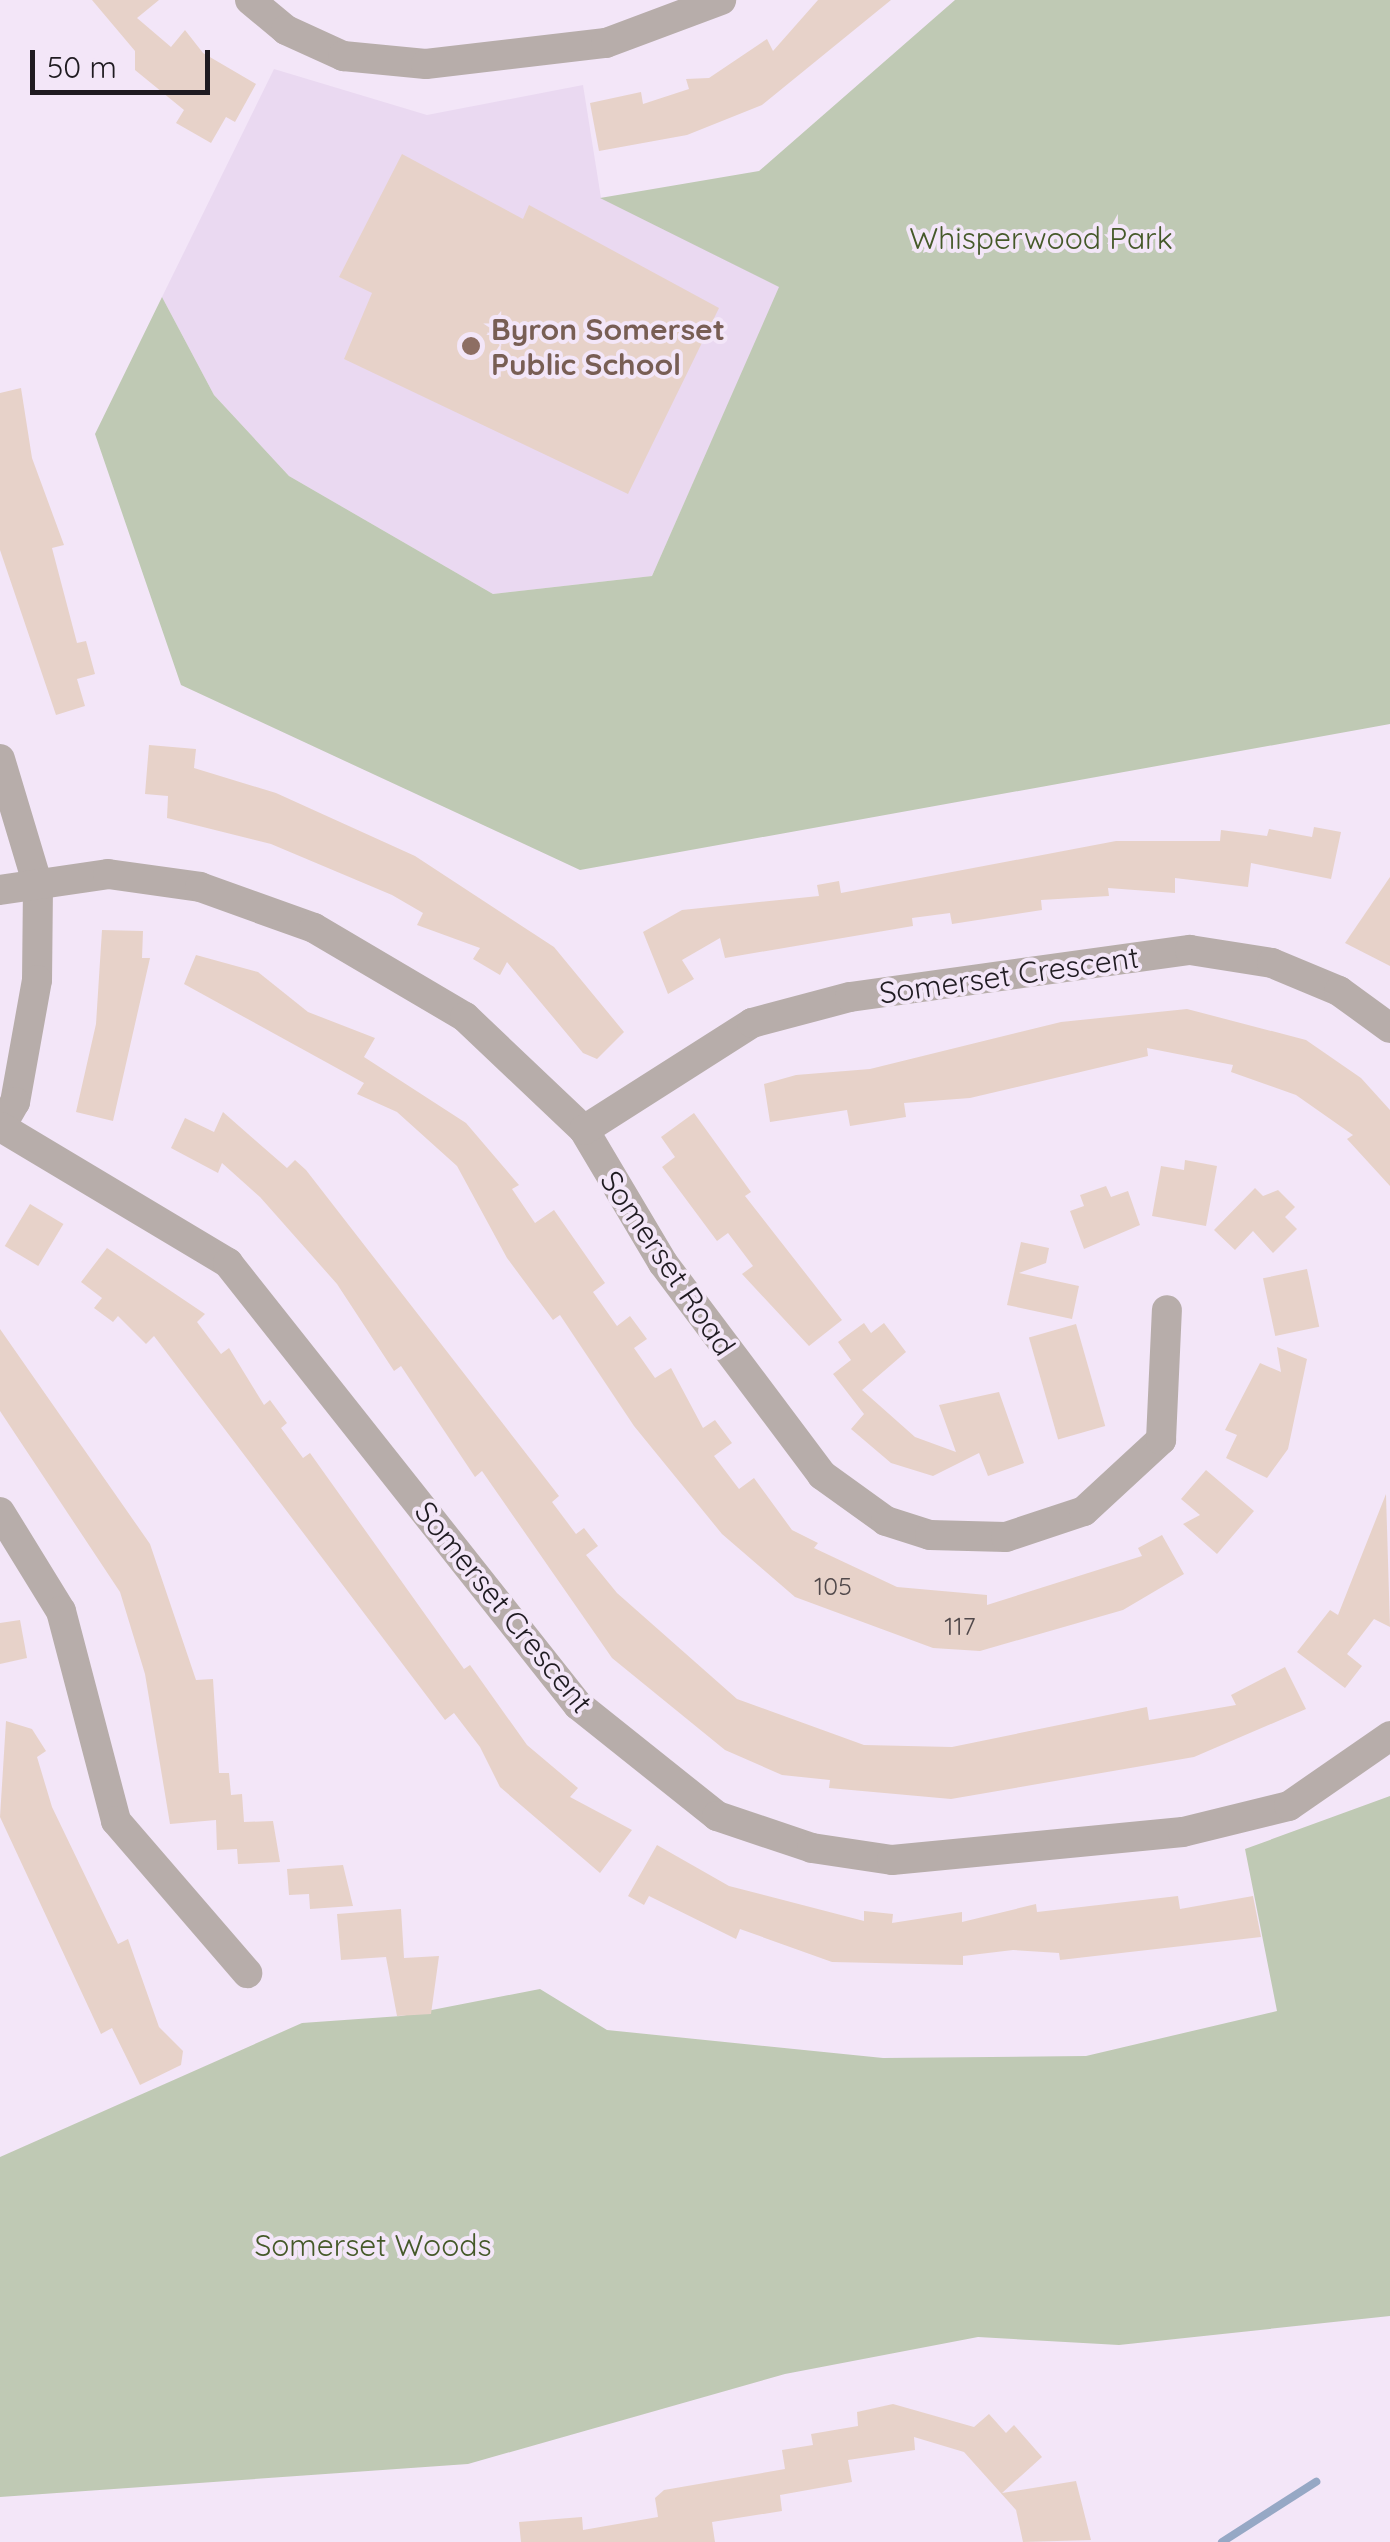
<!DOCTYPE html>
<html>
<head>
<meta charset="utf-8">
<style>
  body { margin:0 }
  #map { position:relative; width:1390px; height:2542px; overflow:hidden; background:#f3e6f8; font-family:Quicksand,sans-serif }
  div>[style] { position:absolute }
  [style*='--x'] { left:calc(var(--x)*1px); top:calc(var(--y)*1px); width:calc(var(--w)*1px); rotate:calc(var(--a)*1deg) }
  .built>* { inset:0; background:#ead9f1 }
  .green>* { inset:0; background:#bfc9b4 }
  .stream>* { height:8px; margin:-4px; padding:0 4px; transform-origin:4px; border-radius:4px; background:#96a8c5 }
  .building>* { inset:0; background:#e7d2c9; transform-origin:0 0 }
  .minor>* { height:30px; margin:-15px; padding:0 15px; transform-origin:15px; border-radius:15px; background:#b7adaa }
  .dots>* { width:28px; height:28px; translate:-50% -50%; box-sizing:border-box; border:5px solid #f3e6f8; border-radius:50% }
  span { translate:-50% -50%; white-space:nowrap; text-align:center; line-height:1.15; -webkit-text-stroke:8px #f3e6f8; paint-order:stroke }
  .number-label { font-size:25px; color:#51494b }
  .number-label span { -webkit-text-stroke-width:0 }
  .park-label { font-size:30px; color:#455929 }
  .education-label { font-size:30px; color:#785e54; font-weight:700 }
  .left { translate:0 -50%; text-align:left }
  .street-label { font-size:30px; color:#1f1b21 }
  .scale { position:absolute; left:30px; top:50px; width:180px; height:45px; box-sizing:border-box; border:5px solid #1f1b21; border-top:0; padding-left:12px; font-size:30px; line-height:35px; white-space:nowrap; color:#1f1b21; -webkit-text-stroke:8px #f3e6f8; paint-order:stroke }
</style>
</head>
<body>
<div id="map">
  <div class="built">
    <i style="clip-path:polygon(274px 69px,427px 115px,583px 85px,601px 198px,780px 287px,652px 576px,493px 594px,289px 476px,214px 395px,162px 297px)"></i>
  </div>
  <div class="green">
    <i style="clip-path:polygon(955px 0,1390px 0,1390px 724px,580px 870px,181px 685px,95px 434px,162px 297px,214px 395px,289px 476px,493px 594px,652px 576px,779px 287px,600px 198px,759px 171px)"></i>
    <i style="clip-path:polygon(1390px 1796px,1390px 2316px,1119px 2345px,978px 2337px,785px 2374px,468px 2464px,0 2497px,0 2157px,302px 2023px,401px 2016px,540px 1989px,607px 2030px,883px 2058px,1086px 2056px,1277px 2011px,1245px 1849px)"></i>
  </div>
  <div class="stream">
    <i style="--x:1222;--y:2542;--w:112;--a:-32.6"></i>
  </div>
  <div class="building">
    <i style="clip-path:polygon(92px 0,159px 0,137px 18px,171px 47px,185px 30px,203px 53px,256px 84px,235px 122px,226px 117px,211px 143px,176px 123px,184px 110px,135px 70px,135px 51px)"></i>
    <i style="clip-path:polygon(818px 0,891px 0,762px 105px,687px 135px,599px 151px,590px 103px,641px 92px,643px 104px,689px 89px,686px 79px,709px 78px,767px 39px,773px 51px)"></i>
    <i style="clip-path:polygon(402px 154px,523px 219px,529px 205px,719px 308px,628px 494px,344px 359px,372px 293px,339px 277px)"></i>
    <i style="clip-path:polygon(21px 388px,32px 458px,64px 545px,52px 548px,77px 643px,86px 641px,95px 674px,77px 679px,85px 706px,56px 715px,0 550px,0 393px)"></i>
    <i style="clip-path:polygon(149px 745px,196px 749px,194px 768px,276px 793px,415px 856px,554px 947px,624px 1032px,597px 1059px,583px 1053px,507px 962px,500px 975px,473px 959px,480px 948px,417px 925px,423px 913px,392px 895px,271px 844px,167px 818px,168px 796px,145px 794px)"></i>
    <i style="clip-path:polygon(1314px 827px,1341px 832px,1331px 879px,1251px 863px,1248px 887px,1175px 878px,1175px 893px,1108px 888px,1109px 896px,1041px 900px,1042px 910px,952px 924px,950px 913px,912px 918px,913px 926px,725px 958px,720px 938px,682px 960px,694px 979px,668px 994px,643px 932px,682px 910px,819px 896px,817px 885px,839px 881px,841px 893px,1116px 841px,1220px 841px,1221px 830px,1267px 836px,1269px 829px,1312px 837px)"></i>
    <i style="clip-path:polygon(1390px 877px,1390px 966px,1345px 943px)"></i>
    <i style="clip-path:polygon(102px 930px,143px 931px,142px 958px,150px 958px,113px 1121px,76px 1112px,96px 1024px)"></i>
    <i style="clip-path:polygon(196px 955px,258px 972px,308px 1012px,375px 1038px,364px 1057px,466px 1123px,519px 1185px,512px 1189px,535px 1223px,554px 1210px,605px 1283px,593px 1292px,617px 1326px,630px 1316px,647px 1339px,634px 1348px,655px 1378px,671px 1368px,703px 1428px,715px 1420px,732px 1443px,714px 1456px,739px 1489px,754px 1478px,792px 1530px,818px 1543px,814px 1548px,897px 1587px,987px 1595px,987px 1605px,1142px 1556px,1138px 1548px,1162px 1535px,1184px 1574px,1123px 1610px,980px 1651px,933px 1648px,795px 1597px,722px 1534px,634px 1426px,560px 1315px,553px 1320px,507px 1258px,457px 1166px,397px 1112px,357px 1094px,364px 1083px,184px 984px)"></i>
    <i style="clip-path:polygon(1187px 1009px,1306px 1040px,1361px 1078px,1390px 1110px,1390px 1186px,1347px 1139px,1353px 1135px,1296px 1095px,1231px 1072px,1233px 1065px,1147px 1048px,1148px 1056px,970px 1098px,904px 1103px,906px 1117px,850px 1126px,847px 1110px,770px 1122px,764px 1084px,796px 1075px,870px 1069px,1061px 1022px)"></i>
    <i style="clip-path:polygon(223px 1112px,287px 1168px,295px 1160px,306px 1170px,559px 1496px,552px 1502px,576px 1534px,584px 1528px,598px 1546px,586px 1555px,617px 1593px,737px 1699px,864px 1745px,952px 1747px,1147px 1707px,1149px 1720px,1236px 1705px,1231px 1695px,1285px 1667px,1306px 1709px,1194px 1757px,951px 1799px,829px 1788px,830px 1780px,782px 1775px,725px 1750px,612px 1658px,482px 1471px,475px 1477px,401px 1366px,394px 1371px,337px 1284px,260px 1197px,222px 1163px,218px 1173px,171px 1148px,185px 1118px,214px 1132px)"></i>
    <i style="clip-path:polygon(694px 1113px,751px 1192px,745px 1196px,842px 1320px,809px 1346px,742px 1274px,753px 1266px,728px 1233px,717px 1241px,662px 1167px,675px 1157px,661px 1137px)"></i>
    <i style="clip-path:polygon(1185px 1160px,1217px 1166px,1206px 1226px,1152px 1216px,1161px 1166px,1184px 1170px)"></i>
    <i style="clip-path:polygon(1106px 1186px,1111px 1197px,1128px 1191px,1140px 1225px,1084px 1249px,1070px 1211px,1084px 1206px,1080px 1195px)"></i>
    <i style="clip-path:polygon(1255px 1188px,1263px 1196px,1278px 1190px,1295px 1207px,1285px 1217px,1297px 1229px,1273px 1253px,1253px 1231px,1235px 1250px,1214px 1230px)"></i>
    <i style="left:30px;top:1204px;width:39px;height:49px;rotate:31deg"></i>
    <i style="clip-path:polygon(1021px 1242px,1049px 1248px,1046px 1263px,1019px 1273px,1079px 1286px,1072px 1319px,1007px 1305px)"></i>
    <i style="clip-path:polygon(107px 1248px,205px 1314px,197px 1322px,221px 1354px,229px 1348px,264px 1405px,270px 1400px,287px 1423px,281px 1428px,303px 1458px,310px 1453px,464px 1669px,470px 1665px,527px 1745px,578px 1788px,570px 1797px,632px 1830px,600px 1873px,500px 1787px,480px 1747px,454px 1713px,445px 1720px,154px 1336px,146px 1344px,118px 1316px,113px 1322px,94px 1308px,102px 1298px,81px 1282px)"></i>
    <i style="left:1307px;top:1269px;width:59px;height:45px;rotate:78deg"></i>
    <i style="clip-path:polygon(864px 1323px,871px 1333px,884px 1323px,906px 1352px,862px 1390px,915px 1437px,956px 1452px,939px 1405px,999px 1392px,1024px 1463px,988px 1476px,979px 1453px,933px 1476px,891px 1463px,851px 1429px,864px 1414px,833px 1374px,851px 1360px,838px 1342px)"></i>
    <i style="left:1076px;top:1324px;width:106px;height:49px;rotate:74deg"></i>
    <i style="clip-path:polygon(0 1329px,150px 1544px,196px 1680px,213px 1679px,219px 1773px,229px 1773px,231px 1795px,242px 1794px,244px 1822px,273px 1821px,280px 1862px,238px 1864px,237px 1849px,217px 1850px,216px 1820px,170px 1824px,145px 1674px,120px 1592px,0 1411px)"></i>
    <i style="clip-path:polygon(1277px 1347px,1307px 1359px,1288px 1449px,1267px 1478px,1226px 1458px,1237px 1435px,1225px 1430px,1260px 1363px,1281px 1372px)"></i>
    <i style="clip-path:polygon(1206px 1470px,1254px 1511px,1217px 1554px,1183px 1524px,1200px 1515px,1181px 1499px)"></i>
    <i style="clip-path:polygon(1386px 1494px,1390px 1627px,1374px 1619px,1347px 1654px,1362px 1666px,1345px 1688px,1297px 1652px,1330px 1610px,1338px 1615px)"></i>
    <i style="clip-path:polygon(20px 1620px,27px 1658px,0 1664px,0 1623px)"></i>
    <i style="clip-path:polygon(6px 1721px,32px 1729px,46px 1751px,37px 1757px,52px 1807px,118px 1944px,128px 1939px,159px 2027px,183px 2051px,181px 2065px,140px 2085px,112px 2028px,101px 2034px,0 1817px)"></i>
    <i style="clip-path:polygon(657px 1845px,729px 1886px,864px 1921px,864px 1911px,893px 1914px,892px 1923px,962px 1912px,962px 1922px,1036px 1904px,1037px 1912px,1178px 1896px,1180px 1909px,1253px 1896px,1261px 1937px,1060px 1960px,1059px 1953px,1013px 1950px,963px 1956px,963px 1965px,832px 1962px,740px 1929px,736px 1939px,649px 1896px,644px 1905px,628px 1896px)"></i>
    <i style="clip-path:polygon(343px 1865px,353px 1906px,310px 1909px,309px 1894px,289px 1895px,287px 1869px)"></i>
    <i style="clip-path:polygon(401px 1909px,404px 1958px,439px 1956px,431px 2014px,397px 2016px,386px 1957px,341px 1960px,337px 1914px)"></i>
    <i style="clip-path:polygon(893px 2404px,974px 2427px,989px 2414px,1006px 2433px,1014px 2425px,1042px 2457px,1002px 2493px,1076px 2481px,1091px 2540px,1023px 2542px,1016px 2510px,964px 2452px,914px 2437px,915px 2450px,848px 2460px,852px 2482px,780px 2495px,782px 2511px,712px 2522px,715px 2542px,521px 2542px,519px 2522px,582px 2517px,583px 2530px,658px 2517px,655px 2498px,664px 2490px,785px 2469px,782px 2450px,813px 2445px,811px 2434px,858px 2426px,857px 2412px)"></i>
  </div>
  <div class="minor">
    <i style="--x:250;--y:0;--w:47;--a:39.8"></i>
    <i style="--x:286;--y:30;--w:63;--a:24.5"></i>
    <i style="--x:343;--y:56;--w:83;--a:5.5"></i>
    <i style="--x:426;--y:64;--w:181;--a:-6.7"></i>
    <i style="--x:606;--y:43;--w:123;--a:-20.5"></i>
    <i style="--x:0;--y:759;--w:133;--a:73.3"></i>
    <i style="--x:38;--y:886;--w:94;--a:90.6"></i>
    <i style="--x:37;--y:980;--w:124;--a:100.2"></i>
    <i style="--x:15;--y:1102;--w:30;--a:120"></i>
    <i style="--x:0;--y:890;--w:109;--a:-8.4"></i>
    <i style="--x:108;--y:874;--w:93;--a:8"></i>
    <i style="--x:200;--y:887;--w:121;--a:19.8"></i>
    <i style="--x:314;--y:928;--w:175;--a:30.5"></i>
    <i style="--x:465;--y:1017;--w:164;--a:43.5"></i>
    <i style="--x:584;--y:1130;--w:155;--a:59.3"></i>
    <i style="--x:663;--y:1263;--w:265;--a:53.1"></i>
    <i style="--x:822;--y:1475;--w:79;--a:35.7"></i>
    <i style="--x:886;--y:1521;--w:46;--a:17.7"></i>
    <i style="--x:930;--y:1535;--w:76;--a:1.5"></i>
    <i style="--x:1006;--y:1537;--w:82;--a:-18.4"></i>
    <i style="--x:1084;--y:1511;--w:105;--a:-42.7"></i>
    <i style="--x:1161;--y:1440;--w:130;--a:-87.4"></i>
    <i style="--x:1;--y:1127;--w:265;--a:30.9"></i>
    <i style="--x:228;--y:1263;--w:564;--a:51.63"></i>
    <i style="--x:578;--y:1705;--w:178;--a:38.6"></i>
    <i style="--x:717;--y:1816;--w:100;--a:18.6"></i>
    <i style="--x:812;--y:1848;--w:81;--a:8.5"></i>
    <i style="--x:892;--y:1860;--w:292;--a:-5.5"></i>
    <i style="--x:1183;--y:1832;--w:109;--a:-13.8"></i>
    <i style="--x:1289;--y:1806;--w:123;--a:-34.7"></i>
    <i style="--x:584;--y:1130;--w:199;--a:-32.5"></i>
    <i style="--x:752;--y:1023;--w:101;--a:-14.9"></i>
    <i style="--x:850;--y:997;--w:343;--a:-7.9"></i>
    <i style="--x:1190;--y:950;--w:83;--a:9"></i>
    <i style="--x:1272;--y:963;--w:73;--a:22.7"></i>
    <i style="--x:1339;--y:991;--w:63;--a:36"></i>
    <i style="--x:0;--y:1512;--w:116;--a:58.4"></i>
    <i style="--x:61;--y:1611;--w:217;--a:75.3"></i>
    <i style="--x:116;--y:1821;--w:201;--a:49.2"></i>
  </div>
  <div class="dots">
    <i style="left:471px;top:346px;background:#8d6e63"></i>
  </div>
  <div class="number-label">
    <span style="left:833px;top:1586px">105</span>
    <span style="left:960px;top:1626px">117</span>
  </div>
  <div class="park-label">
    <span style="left:1041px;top:238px">Whisperwood Park</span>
    <span style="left:373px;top:2245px">Somerset Woods</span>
  </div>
  <div class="education-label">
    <span class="left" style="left:491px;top:346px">Byron Somerset<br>Public School</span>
  </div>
  <div class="street-label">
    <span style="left:1009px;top:975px;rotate:-8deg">Somerset Crescent</span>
    <span style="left:668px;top:1263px;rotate:56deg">Somerset Road</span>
    <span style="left:504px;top:1607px;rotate:51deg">Somerset Crescent</span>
  </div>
  <div class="scale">50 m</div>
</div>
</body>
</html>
